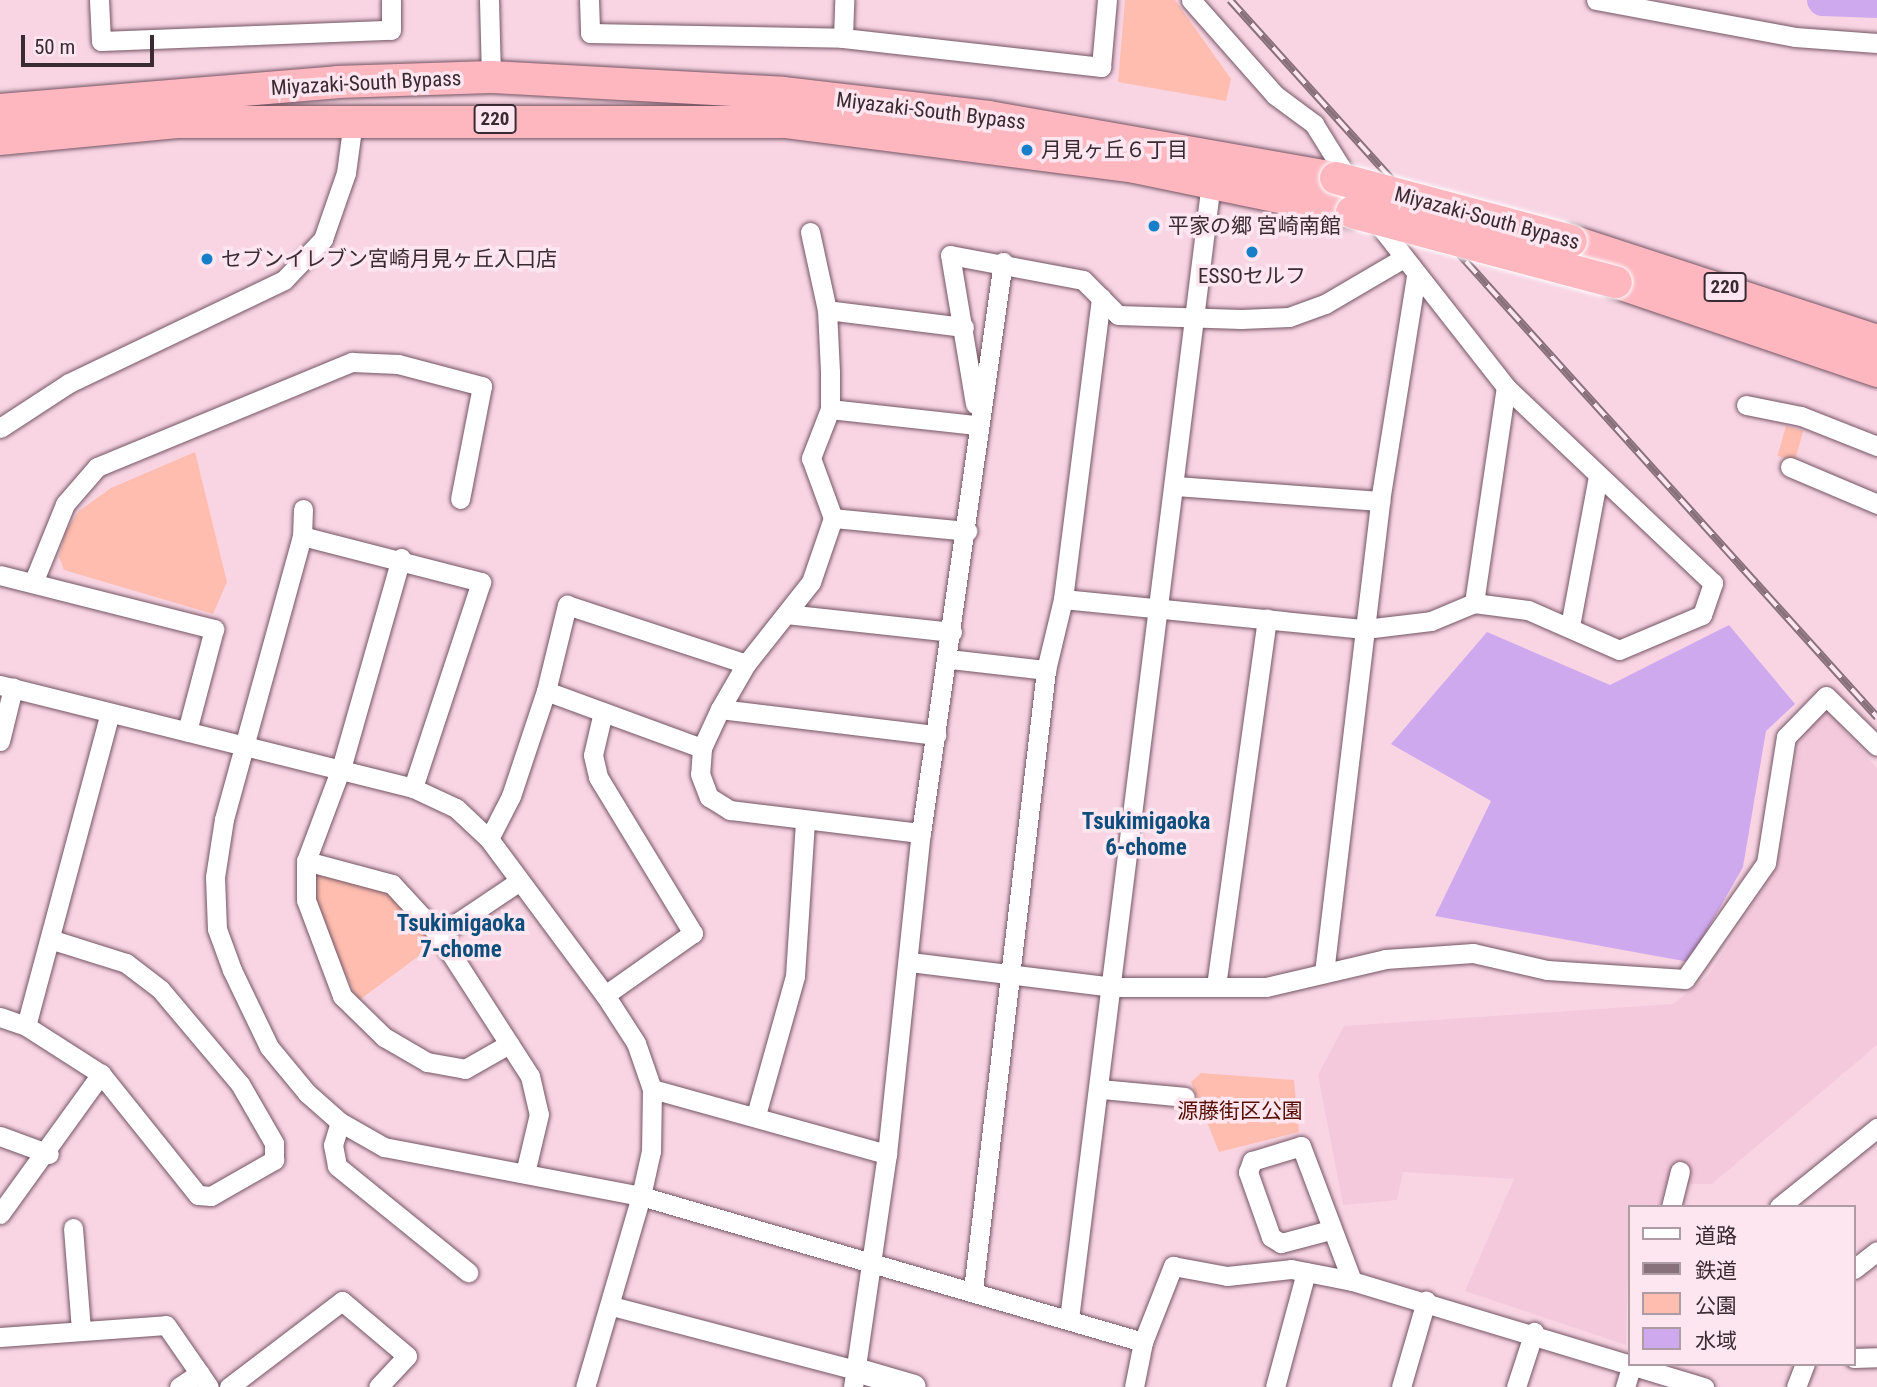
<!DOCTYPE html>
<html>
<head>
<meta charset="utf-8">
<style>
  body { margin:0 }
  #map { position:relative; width:1877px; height:1387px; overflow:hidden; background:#f9d5e4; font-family:"Roboto Condensed","Noto Sans JP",sans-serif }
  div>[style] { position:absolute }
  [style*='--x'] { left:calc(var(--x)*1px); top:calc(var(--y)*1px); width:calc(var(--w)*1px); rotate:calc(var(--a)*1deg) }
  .built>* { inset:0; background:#f5c9dc }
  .green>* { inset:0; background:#febdaf; transform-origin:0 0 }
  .water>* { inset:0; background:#cfa9ee }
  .river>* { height:32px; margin:-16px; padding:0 16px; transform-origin:16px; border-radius:16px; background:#cfa9ee }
  .roads { filter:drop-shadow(0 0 2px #745563) drop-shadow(0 0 2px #745563) }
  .minor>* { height:19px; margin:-9.5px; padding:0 9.5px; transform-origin:9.5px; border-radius:9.5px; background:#fff }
  .tertiary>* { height:24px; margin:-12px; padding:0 12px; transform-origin:12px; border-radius:12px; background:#fff }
  .trunk>* { height:32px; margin:-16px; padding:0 16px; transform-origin:16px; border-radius:16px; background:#feb6bf }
  .rail>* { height:8px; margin-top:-4px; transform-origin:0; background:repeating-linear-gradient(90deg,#fde6ef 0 16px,#88717b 0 32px); box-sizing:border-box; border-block:2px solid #88717b }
  .bridges { filter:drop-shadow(0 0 2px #fff) drop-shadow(0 0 2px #fff) }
  .trunk-bridge>* { height:32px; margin:-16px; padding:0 16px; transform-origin:16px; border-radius:16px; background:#feb6bf }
  .dots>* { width:19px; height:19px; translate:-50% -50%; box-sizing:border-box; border:4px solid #fde6ef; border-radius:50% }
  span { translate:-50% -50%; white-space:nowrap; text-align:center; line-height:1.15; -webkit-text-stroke:7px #fde6ef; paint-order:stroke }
  .shield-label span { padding:2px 5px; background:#fde6ef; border:2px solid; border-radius:5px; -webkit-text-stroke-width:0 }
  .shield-label { font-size:19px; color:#392b31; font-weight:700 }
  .street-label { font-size:21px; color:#392b31 }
  .poi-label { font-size:21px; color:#392b31 }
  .left { translate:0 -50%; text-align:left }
  .park-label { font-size:21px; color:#570e02 }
  .neighbourhood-label { font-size:23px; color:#0e4e7d; font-weight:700 }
  .legend { position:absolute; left:1628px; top:1205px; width:228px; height:161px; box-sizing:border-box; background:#fde6ef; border:2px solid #af9ba3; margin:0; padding:9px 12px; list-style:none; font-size:21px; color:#392b31 }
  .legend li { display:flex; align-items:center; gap:14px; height:35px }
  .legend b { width:35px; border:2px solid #af9ba3 }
  .scale { position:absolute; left:21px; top:35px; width:133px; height:32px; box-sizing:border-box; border:4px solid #392b31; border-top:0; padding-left:9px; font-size:21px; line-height:24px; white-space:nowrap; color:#392b31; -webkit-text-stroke:5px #fde6ef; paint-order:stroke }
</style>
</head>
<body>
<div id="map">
  <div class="built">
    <i style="clip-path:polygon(1824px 707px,1877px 768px,1877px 1045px,1712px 1184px,1665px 1184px,1659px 1207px,1630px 1207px,1626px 1345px,1465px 1291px,1514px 1179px,1403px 1172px,1397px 1200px,1343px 1205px,1318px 1075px,1344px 1026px,1673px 1004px,1708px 976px,1776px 868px,1800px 742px)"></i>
  </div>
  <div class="green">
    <i style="clip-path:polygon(1125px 0,1175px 0,1231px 79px,1226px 101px,1118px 82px)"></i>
    <i style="left:1786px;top:426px;width:18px;height:31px;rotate:16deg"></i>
    <i style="clip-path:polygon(195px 452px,227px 582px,213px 614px,64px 570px,59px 557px,65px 532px,79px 511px,111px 488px)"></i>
    <i style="clip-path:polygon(322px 872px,388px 890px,435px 944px,358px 1001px,318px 916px,314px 878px)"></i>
    <i style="clip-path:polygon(1201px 1073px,1294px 1080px,1299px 1132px,1219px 1152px,1191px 1082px)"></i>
  </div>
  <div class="water">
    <i style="clip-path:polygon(1729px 625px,1795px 704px,1766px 731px,1743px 867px,1689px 962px,1435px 916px,1491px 801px,1391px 744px,1487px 632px,1610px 685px)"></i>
  </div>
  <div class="river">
    <i style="--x:1823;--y:0;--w:54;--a:2.1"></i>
  </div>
  <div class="roads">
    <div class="minor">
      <i style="--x:99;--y:0;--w:41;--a:87.2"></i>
      <i style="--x:101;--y:41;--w:290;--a:-2.2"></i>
      <i style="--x:391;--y:30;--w:30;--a:-90"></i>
      <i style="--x:489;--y:0;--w:77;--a:88.5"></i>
      <i style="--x:589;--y:0;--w:33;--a:88"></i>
      <i style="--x:590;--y:33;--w:253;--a:1.1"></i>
      <i style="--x:843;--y:38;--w:260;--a:6.4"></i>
      <i style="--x:1101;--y:67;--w:67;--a:-84.9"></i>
      <i style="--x:1191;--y:0;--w:127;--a:48.5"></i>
      <i style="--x:1275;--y:95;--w:49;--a:36.6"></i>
      <i style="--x:1314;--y:124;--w:72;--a:58.1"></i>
      <i style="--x:1596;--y:0;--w:202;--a:10.5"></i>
      <i style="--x:1795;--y:37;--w:82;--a:4.2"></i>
      <i style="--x:843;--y:38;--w:38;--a:-88"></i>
      <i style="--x:810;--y:232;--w:80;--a:77.7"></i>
      <i style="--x:827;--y:310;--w:62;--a:87.2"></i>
      <i style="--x:830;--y:372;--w:37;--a:90"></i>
      <i style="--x:830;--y:409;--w:53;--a:111.2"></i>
      <i style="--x:811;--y:458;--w:64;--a:69.9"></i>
      <i style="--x:833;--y:518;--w:68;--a:109"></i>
      <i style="--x:811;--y:582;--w:105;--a:128.4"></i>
      <i style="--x:746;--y:664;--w:52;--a:120"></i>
      <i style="--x:720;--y:709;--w:43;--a:114.8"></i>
      <i style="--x:702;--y:748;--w:26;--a:94"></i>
      <i style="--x:700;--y:774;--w:25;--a:69"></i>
      <i style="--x:709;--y:797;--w:25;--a:32"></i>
      <i style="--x:730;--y:810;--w:192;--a:6.9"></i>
      <i style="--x:827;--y:310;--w:138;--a:7.1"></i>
      <i style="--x:975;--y:404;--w:151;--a:-99.5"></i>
      <i style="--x:950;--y:255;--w:135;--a:10.6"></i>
      <i style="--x:1083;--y:280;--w:49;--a:45"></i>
      <i style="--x:1118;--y:315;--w:123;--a:1.9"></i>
      <i style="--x:1241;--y:319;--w:48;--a:-2.4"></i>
      <i style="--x:1289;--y:317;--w:38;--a:-20"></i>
      <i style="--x:1325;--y:304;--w:87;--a:-30.4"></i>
      <i style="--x:1746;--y:405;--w:56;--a:11.3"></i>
      <i style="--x:1801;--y:416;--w:82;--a:21.5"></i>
      <i style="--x:830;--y:409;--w:147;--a:6.3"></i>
      <i style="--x:0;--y:428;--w:82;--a:-33.1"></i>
      <i style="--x:69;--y:383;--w:238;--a:-25.6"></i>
      <i style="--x:284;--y:280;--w:57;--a:-46.4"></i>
      <i style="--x:323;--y:239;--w:70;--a:-70.8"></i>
      <i style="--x:346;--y:173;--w:52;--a:-82.3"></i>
      <i style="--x:1790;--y:467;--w:95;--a:23"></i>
      <i style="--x:1175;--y:486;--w:206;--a:4.2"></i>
      <i style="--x:303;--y:509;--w:27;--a:92"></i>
      <i style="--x:302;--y:536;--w:294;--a:105.4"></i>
      <i style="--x:224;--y:819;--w:59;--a:98.8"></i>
      <i style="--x:215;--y:877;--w:52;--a:87.8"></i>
      <i style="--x:217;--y:929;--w:44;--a:69.9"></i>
      <i style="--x:232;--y:970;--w:85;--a:64.3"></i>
      <i style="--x:269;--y:1047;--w:60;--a:50.4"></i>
      <i style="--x:307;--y:1093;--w:44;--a:41.3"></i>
      <i style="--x:340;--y:1122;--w:51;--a:29.6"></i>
      <i style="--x:384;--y:1147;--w:262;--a:10.8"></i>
      <i style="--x:641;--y:1196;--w:523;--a:16.22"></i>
      <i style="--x:833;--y:518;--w:135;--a:5.5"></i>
      <i style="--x:302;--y:536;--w:185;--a:14.4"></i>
      <i style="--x:481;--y:582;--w:217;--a:108.3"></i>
      <i style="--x:401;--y:558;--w:218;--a:105.9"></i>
      <i style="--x:341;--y:768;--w:99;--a:110.6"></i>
      <i style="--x:306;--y:861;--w:39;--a:90"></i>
      <i style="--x:306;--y:900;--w:103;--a:69.4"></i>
      <i style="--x:342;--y:996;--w:59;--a:44.3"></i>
      <i style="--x:384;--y:1037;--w:50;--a:30.2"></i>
      <i style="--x:427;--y:1062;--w:39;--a:10"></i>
      <i style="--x:465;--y:1069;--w:51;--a:-29.6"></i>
      <i style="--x:0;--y:575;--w:221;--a:14.2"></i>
      <i style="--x:214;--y:629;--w:106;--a:104.8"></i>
      <i style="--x:33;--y:583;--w:85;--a:-67.9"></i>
      <i style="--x:65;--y:504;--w:49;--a:-49.1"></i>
      <i style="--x:97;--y:467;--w:276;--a:-22.4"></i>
      <i style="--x:352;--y:362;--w:46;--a:2.5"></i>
      <i style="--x:398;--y:364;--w:87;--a:14.7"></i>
      <i style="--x:482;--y:386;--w:115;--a:101"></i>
      <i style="--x:1063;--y:599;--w:303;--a:5.7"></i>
      <i style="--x:1365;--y:629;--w:66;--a:-6.9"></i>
      <i style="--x:1431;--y:621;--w:47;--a:-22.7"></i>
      <i style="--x:1474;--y:603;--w:54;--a:7.4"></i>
      <i style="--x:1528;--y:610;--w:99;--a:23.7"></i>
      <i style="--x:1619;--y:650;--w:90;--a:-22.9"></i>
      <i style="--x:1702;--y:615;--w:34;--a:-71"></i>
      <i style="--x:1713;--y:583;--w:285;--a:-136.6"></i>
      <i style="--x:1506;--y:387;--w:217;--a:-128.1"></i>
      <i style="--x:1474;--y:603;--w:218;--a:-81.6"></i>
      <i style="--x:786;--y:614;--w:167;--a:6.2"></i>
      <i style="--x:1570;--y:626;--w:152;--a:-79.4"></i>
      <i style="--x:949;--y:659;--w:98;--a:6.5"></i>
      <i style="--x:0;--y:685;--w:426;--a:14"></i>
      <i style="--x:413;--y:788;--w:47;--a:24.9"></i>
      <i style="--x:456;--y:808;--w:45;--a:43.2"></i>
      <i style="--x:489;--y:839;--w:194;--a:53.4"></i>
      <i style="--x:605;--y:995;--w:57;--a:57.1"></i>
      <i style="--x:636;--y:1043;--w:49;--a:70.8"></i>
      <i style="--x:652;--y:1089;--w:62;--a:90.9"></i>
      <i style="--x:651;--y:1151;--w:46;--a:102.5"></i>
      <i style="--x:641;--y:1196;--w:199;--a:106.3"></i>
      <i style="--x:546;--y:691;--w:166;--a:20.1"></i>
      <i style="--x:720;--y:709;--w:218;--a:6.9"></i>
      <i style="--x:603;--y:712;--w:44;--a:103.1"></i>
      <i style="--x:593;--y:755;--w:23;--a:77"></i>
      <i style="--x:598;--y:777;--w:183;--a:58.7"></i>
      <i style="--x:693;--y:933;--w:108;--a:144.8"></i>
      <i style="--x:0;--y:741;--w:55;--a:-76.2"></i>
      <i style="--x:489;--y:839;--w:48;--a:-62.9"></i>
      <i style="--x:511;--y:796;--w:111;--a:-71.6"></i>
      <i style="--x:546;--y:691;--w:89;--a:-76.3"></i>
      <i style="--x:567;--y:605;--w:188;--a:18.2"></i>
      <i style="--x:306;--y:861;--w:89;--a:15"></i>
      <i style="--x:392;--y:884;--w:69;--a:47.3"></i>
      <i style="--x:518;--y:882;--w:95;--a:146.1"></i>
      <i style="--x:439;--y:935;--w:168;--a:57.2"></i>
      <i style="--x:530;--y:1076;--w:39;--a:77"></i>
      <i style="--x:539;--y:1114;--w:61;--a:103.3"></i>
      <i style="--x:910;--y:962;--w:207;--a:7"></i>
      <i style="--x:1115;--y:987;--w:151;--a:0"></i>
      <i style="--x:1266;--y:987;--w:122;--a:-13.2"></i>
      <i style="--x:1385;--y:959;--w:88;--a:-3.9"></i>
      <i style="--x:1473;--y:953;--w:76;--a:12.9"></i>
      <i style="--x:1547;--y:970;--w:138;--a:3.7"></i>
      <i style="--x:1685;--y:979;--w:141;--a:-55.1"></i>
      <i style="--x:1766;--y:863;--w:128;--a:-81"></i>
      <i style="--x:1786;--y:737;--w:57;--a:-45.7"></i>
      <i style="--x:1826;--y:696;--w:71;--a:44.4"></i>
      <i style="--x:1324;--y:973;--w:475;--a:-83.2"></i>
      <i style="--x:1380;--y:501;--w:228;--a:-80.9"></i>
      <i style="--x:1216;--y:986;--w:371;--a:-82.1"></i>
      <i style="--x:0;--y:1017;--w:28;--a:19"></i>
      <i style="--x:26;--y:1026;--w:89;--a:32.6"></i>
      <i style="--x:101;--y:1074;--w:155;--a:51.3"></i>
      <i style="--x:198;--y:1195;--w:13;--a:4"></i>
      <i style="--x:211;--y:1196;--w:73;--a:-29.7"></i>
      <i style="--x:274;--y:1160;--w:17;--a:-90"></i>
      <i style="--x:274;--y:1143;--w:68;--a:-120"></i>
      <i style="--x:240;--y:1084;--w:124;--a:-130.1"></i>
      <i style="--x:160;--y:989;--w:43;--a:-142.6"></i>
      <i style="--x:126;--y:963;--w:77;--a:-162.5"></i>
      <i style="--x:26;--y:1026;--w:321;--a:-75"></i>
      <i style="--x:652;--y:1089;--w:244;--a:15.5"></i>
      <i style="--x:1101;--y:1089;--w:84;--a:5.4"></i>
      <i style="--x:756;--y:1115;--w:144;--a:-74.3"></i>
      <i style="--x:795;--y:976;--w:153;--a:-86.3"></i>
      <i style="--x:340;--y:1122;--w:24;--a:107"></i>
      <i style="--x:333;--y:1145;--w:21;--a:79"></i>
      <i style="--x:337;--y:1166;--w:169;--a:39"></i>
      <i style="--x:0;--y:1136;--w:52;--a:20.2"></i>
      <i style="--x:1671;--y:1207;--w:37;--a:-76"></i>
      <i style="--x:1779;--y:1207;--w:126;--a:-38.9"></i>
      <i style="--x:0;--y:1214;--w:173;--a:-54.2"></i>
      <i style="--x:73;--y:1228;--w:101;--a:85.5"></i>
      <i style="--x:1330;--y:1230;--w:51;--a:165.1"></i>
      <i style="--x:1281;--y:1243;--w:12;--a:-149"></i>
      <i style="--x:1271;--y:1237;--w:69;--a:-109.5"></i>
      <i style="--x:1248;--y:1172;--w:12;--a:-70"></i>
      <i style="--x:1252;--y:1161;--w:51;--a:-17"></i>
      <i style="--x:1301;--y:1146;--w:144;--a:69.3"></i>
      <i style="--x:1854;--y:1269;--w:29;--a:-38"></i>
      <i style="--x:973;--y:1290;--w:624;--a:-83.28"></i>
      <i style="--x:1046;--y:670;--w:73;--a:-76.5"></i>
      <i style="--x:1063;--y:599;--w:304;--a:-82.8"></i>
      <i style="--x:612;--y:1306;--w:252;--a:14.7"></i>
      <i style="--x:1069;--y:1319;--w:1146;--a:-82.88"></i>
      <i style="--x:0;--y:1337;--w:166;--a:-4.1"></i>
      <i style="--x:166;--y:1325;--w:75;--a:55.3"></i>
      <i style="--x:1854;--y:1358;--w:23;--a:-2"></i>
      <i style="--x:179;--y:1387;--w:25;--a:-34"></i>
      <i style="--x:229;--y:1387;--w:142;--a:-37.3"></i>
      <i style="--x:342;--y:1301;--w:85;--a:40.2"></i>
      <i style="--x:407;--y:1356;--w:42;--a:133.1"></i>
      <i style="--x:853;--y:1387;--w:235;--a:-81.7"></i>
      <i style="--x:887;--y:1154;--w:323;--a:-84"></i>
      <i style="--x:921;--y:833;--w:577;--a:-81.83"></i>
      <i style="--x:1134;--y:1387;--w:46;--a:-78.7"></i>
      <i style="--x:1143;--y:1342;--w:82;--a:-68.5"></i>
      <i style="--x:1173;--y:1266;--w:55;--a:10.5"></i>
      <i style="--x:1227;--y:1276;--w:64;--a:-6.2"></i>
      <i style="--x:1291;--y:1269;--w:62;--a:11.1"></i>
      <i style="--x:1352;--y:1281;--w:368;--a:16.8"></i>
      <i style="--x:1275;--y:1387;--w:119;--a:-74.9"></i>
      <i style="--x:1401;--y:1387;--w:90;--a:-73.8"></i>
      <i style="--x:1516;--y:1387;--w:58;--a:-71.9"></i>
      <i style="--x:1625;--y:1387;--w:24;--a:-73"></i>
      <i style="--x:1796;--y:1387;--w:25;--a:-69"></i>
    </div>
    <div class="tertiary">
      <i style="--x:856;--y:1370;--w:60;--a:16.3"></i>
    </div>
    <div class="trunk">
      <i style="--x:0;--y:110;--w:338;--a:-4.7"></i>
      <i style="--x:337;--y:82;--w:154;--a:-1.9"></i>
      <i style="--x:491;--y:77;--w:292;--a:3.1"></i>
      <i style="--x:783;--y:93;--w:207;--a:6.6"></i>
      <i style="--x:989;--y:117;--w:352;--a:10"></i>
      <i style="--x:0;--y:139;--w:177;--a:-5.5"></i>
      <i style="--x:176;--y:122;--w:609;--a:0"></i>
      <i style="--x:785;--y:122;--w:353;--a:7.3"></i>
      <i style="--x:1135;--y:167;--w:222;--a:11.7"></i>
      <i style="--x:1571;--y:241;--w:322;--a:18.1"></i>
      <i style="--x:1616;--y:282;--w:276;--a:18.8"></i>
    </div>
  </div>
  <div class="rail">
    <i style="--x:1230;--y:0;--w:966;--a:47.94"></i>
  </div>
  <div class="bridges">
    <div class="trunk-bridge">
      <i style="--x:1336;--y:178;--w:243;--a:15"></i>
      <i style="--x:1352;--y:212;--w:273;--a:14.9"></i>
    </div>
  </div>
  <div class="dots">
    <i style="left:1027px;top:150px;background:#177fca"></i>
    <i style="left:1154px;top:226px;background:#177fca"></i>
    <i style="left:1252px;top:252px;background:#177fca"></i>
    <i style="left:207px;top:259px;background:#177fca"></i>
  </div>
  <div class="shield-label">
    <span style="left:495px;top:119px">220</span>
    <span style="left:1725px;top:287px">220</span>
  </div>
  <div class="street-label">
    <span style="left:366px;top:83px;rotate:-3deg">Miyazaki-South Bypass</span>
    <span style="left:931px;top:111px;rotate:7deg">Miyazaki-South Bypass</span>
    <span style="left:1487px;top:218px;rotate:15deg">Miyazaki-South Bypass</span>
  </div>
  <div class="poi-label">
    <span class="left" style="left:1041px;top:150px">月見ヶ丘６丁目</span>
    <span class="left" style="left:1168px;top:226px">平家の郷 宮崎南館</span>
    <span class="left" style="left:221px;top:259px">セブンイレブン宮崎月見ヶ丘入口店</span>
    <span style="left:1252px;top:276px">ESSOセルフ</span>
  </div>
  <div class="park-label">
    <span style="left:1240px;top:1111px">源藤街区公園</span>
  </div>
  <div class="neighbourhood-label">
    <span style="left:1146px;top:835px">Tsukimigaoka<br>6-chome</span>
    <span style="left:461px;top:937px">Tsukimigaoka<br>7-chome</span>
  </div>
  <ul class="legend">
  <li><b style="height:9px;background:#fff"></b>道路</li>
  <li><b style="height:9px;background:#88717b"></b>鉄道</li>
  <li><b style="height:19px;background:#febdaf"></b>公園</li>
  <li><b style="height:19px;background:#cfa9ee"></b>水域</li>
  </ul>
  <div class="scale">50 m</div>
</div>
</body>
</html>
